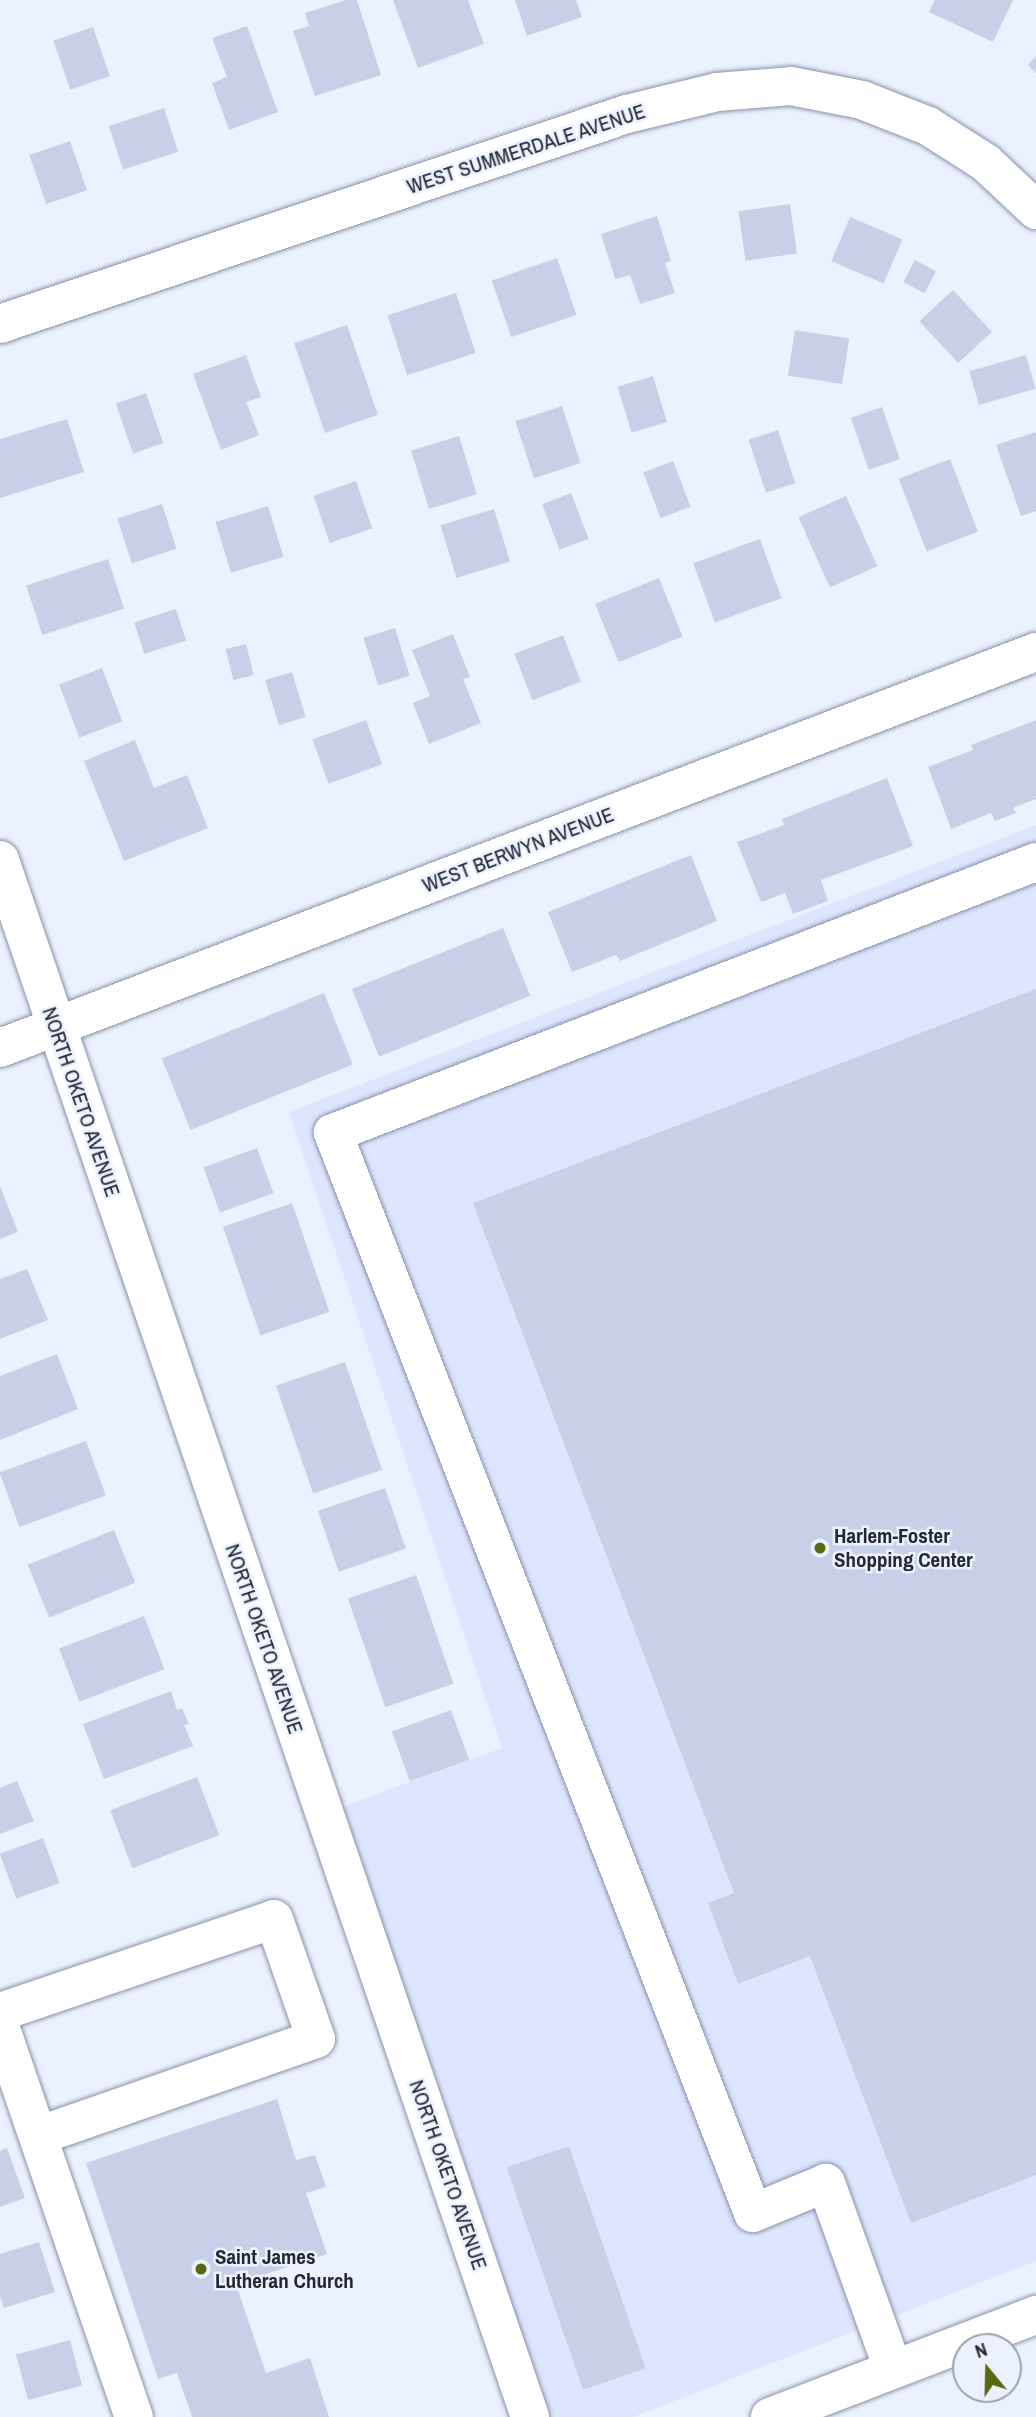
<!DOCTYPE html>
<html>
<head>
<meta charset="utf-8">
<style>
  body { margin:0 }
  #map { position:relative; width:1036px; height:2417px; overflow:hidden; background:#ebf1ff; font-family:"Archivo Narrow",sans-serif }
  div>[style] { position:absolute }
  [style*='--x'] { left:calc(var(--x)*1px); top:calc(var(--y)*1px); width:calc(var(--w)*1px); rotate:calc(var(--a)*1deg) }
  .built>* { inset:0; background:#dde6fe }
  .building>* { inset:0; background:#c8d0e8; transform-origin:0 0 }
  .roads { filter:drop-shadow(0 0 2px #8a92a8) drop-shadow(0 0 2px #8a92a8) }
  .minor>* { height:38px; margin:-19px; padding:0 19px; transform-origin:19px; border-radius:19px; background:#fff }
  .dots>* { width:19px; height:19px; translate:-50% -50%; box-sizing:border-box; border:4px solid #ebf1ff; border-radius:50% }
  span { translate:-50% -50%; white-space:nowrap; text-align:center; line-height:1.15; -webkit-text-stroke:5px #ebf1ff; paint-order:stroke }
  .street-label { font-size:21px; color:#252831 }
  .poi-label { font-size:21px; color:#252831; font-weight:700 }
  .left { translate:0 -50%; text-align:left }
  .north { position:absolute; left:952px; top:2333px; width:70px; height:70px; box-sizing:border-box; background:#ebf1ff; border:2px solid #9ca1ad; border-radius:50%; rotate:341deg; font-size:19px; font-weight:700; line-height:28px; text-align:center; color:#252831 }
  .north::after { content:''; display:block; margin:auto; width:24px; height:32px; background:#586810; clip-path:polygon(50% 0,100% 100%,50% 72%,0 100%) }
</style>
</head>
<body>
<div id="map">
  <div class="built">
    <i style="clip-path:polygon(1036px 825px,1036px 2261px,633px 2417px,545px 2417px,339px 1808px,502px 1748px,289px 1112px)"></i>
  </div>
  <div class="building">
    <i style="clip-path:polygon(346px 0,357px 0,381px 75px,315px 96px,293px 31px,309px 26px,305px 13px)"></i>
    <i style="clip-path:polygon(393px 0,468px 0,484px 44px,418px 68px)"></i>
    <i style="clip-path:polygon(515px 0,576px 0,582px 17px,527px 36px)"></i>
    <i style="clip-path:polygon(935px 0,1013px 0,993px 42px,929px 12px)"></i>
    <i style="clip-path:polygon(247px 26px,278px 112px,229px 130px,212px 83px,227px 77px,212px 38px)"></i>
    <i style="left:93px;top:27px;width:52px;height:42px;rotate:71deg"></i>
    <i style="clip-path:polygon(1036px 56px,1036px 73px,1028px 65px)"></i>
    <i style="left:164px;top:108px;width:46px;height:58px;rotate:72deg"></i>
    <i style="left:70px;top:141px;width:52px;height:43px;rotate:71deg"></i>
    <i style="left:790px;top:204px;width:50px;height:52px;rotate:82deg"></i>
    <i style="clip-path:polygon(657px 216px,671px 261px,665px 263px,675px 293px,640px 304px,630px 275px,615px 279px,601px 234px)"></i>
    <i style="left:850px;top:217px;width:57px;height:48px;rotate:23deg"></i>
    <i style="left:557px;top:258px;width:60px;height:69px;rotate:71deg"></i>
    <i style="left:915px;top:260px;width:24px;height:25px;rotate:28deg"></i>
    <i style="left:953px;top:290px;width:57px;height:46px;rotate:47deg"></i>
    <i style="left:456px;top:293px;width:63px;height:72px;rotate:72deg"></i>
    <i style="left:347px;top:325px;width:95px;height:56px;rotate:71deg"></i>
    <i style="left:795px;top:330px;width:55px;height:46px;rotate:9deg"></i>
    <i style="clip-path:polygon(246px 355px,261px 397px,246px 402px,259px 435px,221px 450px,193px 374px)"></i>
    <i style="left:1026px;top:355px;width:35px;height:59px;rotate:74deg"></i>
    <i style="left:653px;top:376px;width:48px;height:37px;rotate:73deg"></i>
    <i style="left:146px;top:393px;width:53px;height:32px;rotate:71deg"></i>
    <i style="left:562px;top:406px;width:60px;height:49px;rotate:72deg"></i>
    <i style="left:882px;top:407px;width:55px;height:33px;rotate:71deg"></i>
    <i style="clip-path:polygon(67px 419px,84px 472px,0 498px,0 439px)"></i>
    <i style="left:778px;top:430px;width:56px;height:31px;rotate:72deg"></i>
    <i style="clip-path:polygon(1036px 432px,1036px 511px,1021px 516px,996px 445px)"></i>
    <i style="left:459px;top:436px;width:61px;height:50px;rotate:73deg"></i>
    <i style="left:950px;top:459px;width:78px;height:55px;rotate:69deg"></i>
    <i style="left:673px;top:461px;width:49px;height:32px;rotate:69deg"></i>
    <i style="left:356px;top:481px;width:50px;height:45px;rotate:71deg"></i>
    <i style="left:571px;top:493px;width:49px;height:31px;rotate:69deg"></i>
    <i style="left:846px;top:496px;width:77px;height:52px;rotate:66deg"></i>
    <i style="left:162px;top:504px;width:47px;height:47px;rotate:72deg"></i>
    <i style="left:268px;top:506px;width:53px;height:55px;rotate:73deg"></i>
    <i style="left:494px;top:509px;width:55px;height:56px;rotate:73deg"></i>
    <i style="left:760px;top:539px;width:63px;height:71px;rotate:70deg"></i>
    <i style="left:108px;top:559px;width:52px;height:86px;rotate:72deg"></i>
    <i style="left:659px;top:578px;width:63px;height:69px;rotate:68deg"></i>
    <i style="left:176px;top:609px;width:33px;height:44px;rotate:72deg"></i>
    <i style="left:395px;top:628px;width:50px;height:33px;rotate:73deg"></i>
    <i style="clip-path:polygon(453px 634px,470px 677px,463px 679px,481px 723px,429px 744px,413px 703px,430px 696px,412px 650px)"></i>
    <i style="left:563px;top:635px;width:50px;height:52px;rotate:69deg"></i>
    <i style="left:246px;top:644px;width:32px;height:21px;rotate:76deg"></i>
    <i style="left:102px;top:668px;width:57px;height:46px;rotate:69deg"></i>
    <i style="left:292px;top:672px;width:47px;height:28px;rotate:73deg"></i>
    <i style="left:366px;top:720px;width:47px;height:57px;rotate:70deg"></i>
    <i style="clip-path:polygon(1036px 720px,1036px 799px,1013px 808px,1016px 813px,995px 821px,991px 813px,951px 829px,928px 767px,973px 750px,971px 745px)"></i>
    <i style="clip-path:polygon(135px 740px,154px 788px,187px 775px,208px 828px,124px 861px,84px 761px)"></i>
    <i style="clip-path:polygon(887px 778px,913px 846px,821px 880px,828px 901px,793px 914px,785px 893px,761px 902px,737px 842px,784px 825px,782px 819px)"></i>
    <i style="clip-path:polygon(691px 855px,717px 921px,620px 961px,616px 955px,572px 972px,548px 912px)"></i>
    <i style="left:503px;top:928px;width:73px;height:163px;rotate:68deg"></i>
    <i style="clip-path:polygon(1036px 989px,1036px 2175px,911px 2223px,810px 1956px,738px 1984px,708px 1903px,734px 1893px,473px 1203px)"></i>
    <i style="left:324px;top:993px;width:77px;height:175px;rotate:68deg"></i>
    <i style="left:257px;top:1148px;width:48px;height:57px;rotate:70deg"></i>
    <i style="clip-path:polygon(0 1186px,18px 1232px,0 1239px)"></i>
    <i style="left:292px;top:1203px;width:115px;height:73px;rotate:71deg"></i>
    <i style="clip-path:polygon(27px 1269px,48px 1320px,0 1339px,0 1279px)"></i>
    <i style="clip-path:polygon(57px 1354px,78px 1409px,0 1440px,0 1376px)"></i>
    <i style="left:345px;top:1362px;width:114px;height:73px;rotate:71deg"></i>
    <i style="left:86px;top:1441px;width:58px;height:92px;rotate:70deg"></i>
    <i style="left:385px;top:1488px;width:64px;height:71px;rotate:71deg"></i>
    <i style="left:114px;top:1530px;width:57px;height:93px;rotate:68deg"></i>
    <i style="left:416px;top:1575px;width:115px;height:72px;rotate:71deg"></i>
    <i style="left:144px;top:1616px;width:57px;height:91px;rotate:69deg"></i>
    <i style="clip-path:polygon(171px 1691px,177px 1710px,182px 1708px,189px 1724px,184px 1725px,193px 1746px,104px 1779px,83px 1724px)"></i>
    <i style="left:451px;top:1710px;width:53px;height:63px;rotate:70deg"></i>
    <i style="left:197px;top:1777px;width:62px;height:93px;rotate:69deg"></i>
    <i style="clip-path:polygon(17px 1781px,34px 1821px,0 1834px,0 1788px)"></i>
    <i style="left:43px;top:1838px;width:48px;height:46px;rotate:70deg"></i>
    <i style="clip-path:polygon(277px 2099px,296px 2160px,315px 2155px,326px 2187px,306px 2193px,327px 2254px,236px 2284px,266px 2373px,310px 2358px,329px 2417px,192px 2417px,177px 2373px,158px 2379px,86px 2163px)"></i>
    <i style="left:569px;top:2146px;width:235px;height:66px;rotate:71deg"></i>
    <i style="clip-path:polygon(7px 2148px,25px 2198px,0 2207px,0 2151px)"></i>
    <i style="clip-path:polygon(39px 2242px,55px 2292px,4px 2308px,0 2296px,0 2254px)"></i>
    <i style="left:70px;top:2340px;width:47px;height:56px;rotate:75deg"></i>
  </div>
  <div class="roads">
    <div class="minor">
      <i style="--x:0;--y:324;--w:661;--a:-18.52"></i>
      <i style="--x:627;--y:114;--w:93;--a:-13.7"></i>
      <i style="--x:717;--y:92;--w:74;--a:-4.6"></i>
      <i style="--x:791;--y:86;--w:72;--a:11.2"></i>
      <i style="--x:862;--y:100;--w:71;--a:21.5"></i>
      <i style="--x:928;--y:126;--w:69;--a:32.5"></i>
      <i style="--x:986;--y:163;--w:69;--a:43.2"></i>
      <i style="--x:0;--y:860;--w:1645;--a:71.2"></i>
      <i style="--x:0;--y:1048;--w:1109;--a:-20.92"></i>
      <i style="--x:0;--y:2012;--w:289;--a:-18.7"></i>
      <i style="--x:274;--y:1919;--w:127;--a:70.7"></i>
      <i style="--x:316;--y:2039;--w:294;--a:160.8"></i>
      <i style="--x:0;--y:2026;--w:413;--a:71.1"></i>
      <i style="--x:893;--y:2369;--w:198;--a:-109.8"></i>
      <i style="--x:826;--y:2183;--w:79;--a:157.7"></i>
      <i style="--x:753;--y:2213;--w:1159;--a:-111.25"></i>
      <i style="--x:333;--y:1133;--w:753;--a:-21.08"></i>
      <i style="--x:770;--y:2417;--w:285;--a:-21"></i>
    </div>
  </div>
  <div class="dots">
    <i style="left:820px;top:1548px;background:#586810"></i>
    <i style="left:201px;top:2269px;background:#586810"></i>
  </div>
  <div class="street-label">
    <span style="left:526px;top:149px;rotate:-18deg">WEST SUMMERDALE AVENUE</span>
    <span style="left:518px;top:850px;rotate:-21deg">WEST BERWYN AVENUE</span>
    <span style="left:81px;top:1102px;rotate:71deg">NORTH OKETO AVENUE</span>
    <span style="left:264px;top:1639px;rotate:71deg">NORTH OKETO AVENUE</span>
    <span style="left:448px;top:2175px;rotate:71deg">NORTH OKETO AVENUE</span>
  </div>
  <div class="poi-label">
    <span class="left" style="left:834px;top:1548px">Harlem-Foster<br>Shopping Center</span>
    <span class="left" style="left:215px;top:2269px">Saint James<br>Lutheran Church</span>
  </div>
  <div class="north">N</div>
</div>
</body>
</html>
